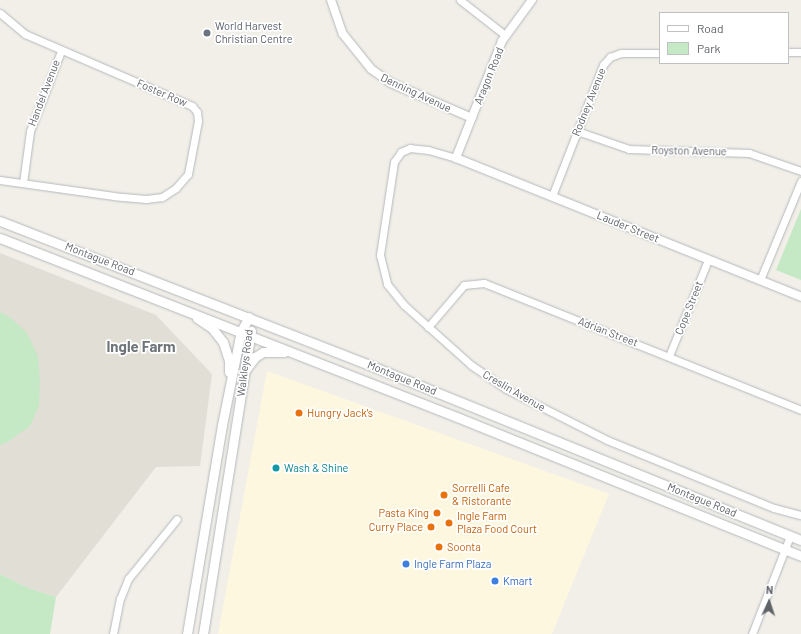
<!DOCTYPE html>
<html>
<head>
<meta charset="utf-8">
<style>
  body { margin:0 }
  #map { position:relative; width:801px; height:634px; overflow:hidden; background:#f1efe8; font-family:Barlow,sans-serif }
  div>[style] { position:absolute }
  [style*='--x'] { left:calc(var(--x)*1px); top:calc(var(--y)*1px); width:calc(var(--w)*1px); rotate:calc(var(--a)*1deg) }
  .commercial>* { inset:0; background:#fef7e0 }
  .education>* { inset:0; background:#e1ded6 }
  .green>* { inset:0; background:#c5e8c5 }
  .roads { filter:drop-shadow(0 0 1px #b5b8bc) drop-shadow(0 0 1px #b5b8bc) }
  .minor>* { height:7px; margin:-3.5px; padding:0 3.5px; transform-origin:3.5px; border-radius:3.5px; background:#fff }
  .tertiary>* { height:8px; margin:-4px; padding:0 4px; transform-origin:4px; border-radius:4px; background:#fff }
  .secondary>* { height:9px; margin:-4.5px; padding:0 4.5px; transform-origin:4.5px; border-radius:4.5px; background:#fff }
  .dots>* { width:11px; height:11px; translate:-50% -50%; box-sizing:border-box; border:2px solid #fff; border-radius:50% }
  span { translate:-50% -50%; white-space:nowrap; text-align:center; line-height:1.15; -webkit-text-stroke:3.5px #fff; paint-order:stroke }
  .worship-label { font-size:11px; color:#5b616d }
  .left { translate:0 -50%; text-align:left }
  .street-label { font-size:11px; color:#5f6368 }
  .food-label { font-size:11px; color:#c56008 }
  .right { translate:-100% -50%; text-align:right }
  .culture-label { font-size:11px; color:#0d838f }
  .shop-label { font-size:11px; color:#366cbe }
  .district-label { font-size:15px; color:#70757a; font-weight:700 }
  .legend { position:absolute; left:659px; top:12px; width:130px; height:52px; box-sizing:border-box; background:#fff; border:1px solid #bfc1c3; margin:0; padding:5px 7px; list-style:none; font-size:12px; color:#5f6368 }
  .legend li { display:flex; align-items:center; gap:8px; height:20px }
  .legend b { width:20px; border:1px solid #bfc1c3 }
  .north { position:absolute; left:749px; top:582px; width:40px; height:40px; -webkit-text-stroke:3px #fff; paint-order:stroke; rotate:3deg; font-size:11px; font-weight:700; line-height:16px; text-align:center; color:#5f6368 }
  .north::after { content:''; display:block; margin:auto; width:14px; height:18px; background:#5f6368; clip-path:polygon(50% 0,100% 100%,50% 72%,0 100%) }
</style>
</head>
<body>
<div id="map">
  <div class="commercial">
    <i style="clip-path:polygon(267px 371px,609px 494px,552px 634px,218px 634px)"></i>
  </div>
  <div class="education">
    <i style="clip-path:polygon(0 253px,156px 315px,212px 374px,200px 466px,156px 467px,56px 597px,28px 588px,0 574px)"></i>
  </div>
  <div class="green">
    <i style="clip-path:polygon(801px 209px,801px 280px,776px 270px)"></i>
    <i style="clip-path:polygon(0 312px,11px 318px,27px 333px,38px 356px,40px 381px,39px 406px,30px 426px,9px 441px,0 445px)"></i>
    <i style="clip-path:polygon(0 574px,28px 588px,56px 597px,50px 634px,0 634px)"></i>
  </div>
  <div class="roads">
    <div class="minor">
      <i style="--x:460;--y:0;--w:57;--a:37.9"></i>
      <i style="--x:0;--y:13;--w:33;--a:40"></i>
      <i style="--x:25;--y:34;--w:182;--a:23.3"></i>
      <i style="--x:192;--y:106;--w:8;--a:50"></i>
      <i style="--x:197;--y:112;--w:9;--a:84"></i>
      <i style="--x:198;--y:121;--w:54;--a:100.7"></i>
      <i style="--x:188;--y:174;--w:18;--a:131"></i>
      <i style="--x:176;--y:188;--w:17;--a:147"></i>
      <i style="--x:162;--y:197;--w:16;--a:173"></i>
      <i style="--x:146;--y:199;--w:32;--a:-175"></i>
      <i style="--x:114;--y:196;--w:115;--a:-172"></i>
      <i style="--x:788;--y:52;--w:13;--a:0"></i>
      <i style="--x:577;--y:131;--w:55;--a:19.1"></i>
      <i style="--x:629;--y:149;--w:120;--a:1.9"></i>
      <i style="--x:749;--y:153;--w:55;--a:19.1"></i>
      <i style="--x:456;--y:158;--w:29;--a:-164"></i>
      <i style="--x:428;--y:150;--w:18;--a:-174"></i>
      <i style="--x:410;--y:148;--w:10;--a:156"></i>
      <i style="--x:401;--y:152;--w:12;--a:125"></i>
      <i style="--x:394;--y:162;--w:94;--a:98.6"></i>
      <i style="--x:380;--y:255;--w:30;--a:76"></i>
      <i style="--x:387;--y:284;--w:27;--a:51"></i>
      <i style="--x:404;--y:305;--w:90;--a:41.8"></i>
      <i style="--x:471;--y:365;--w:42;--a:34.4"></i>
      <i style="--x:506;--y:389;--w:113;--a:26.8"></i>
      <i style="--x:607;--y:440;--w:180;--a:22.2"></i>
      <i style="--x:774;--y:508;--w:28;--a:15"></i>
      <i style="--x:23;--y:183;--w:52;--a:-82.3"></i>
      <i style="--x:30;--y:131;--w:86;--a:-68.8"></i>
      <i style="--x:552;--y:196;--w:141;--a:-68.7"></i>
      <i style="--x:603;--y:65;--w:11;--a:-49"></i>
      <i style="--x:610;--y:57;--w:12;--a:-20"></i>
      <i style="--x:621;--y:53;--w:39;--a:0"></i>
      <i style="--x:760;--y:280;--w:107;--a:-67.5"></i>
      <i style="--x:428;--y:327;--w:55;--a:-49.4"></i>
      <i style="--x:464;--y:285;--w:20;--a:-6"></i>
      <i style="--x:484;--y:283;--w:341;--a:21.8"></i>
      <i style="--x:669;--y:356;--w:104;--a:-67.9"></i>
      <i style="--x:113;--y:634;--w:36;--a:-79"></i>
      <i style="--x:120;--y:599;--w:22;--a:-68"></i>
      <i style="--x:128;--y:579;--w:77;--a:-50.8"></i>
      <i style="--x:752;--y:634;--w:105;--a:-68.8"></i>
    </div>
    <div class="tertiary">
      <i style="--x:331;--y:0;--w:36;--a:71"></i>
      <i style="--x:343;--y:34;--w:45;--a:51.3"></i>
      <i style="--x:371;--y:69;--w:24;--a:35"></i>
      <i style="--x:391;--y:83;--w:88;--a:23.4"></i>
      <i style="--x:532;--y:0;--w:51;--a:126.2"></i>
      <i style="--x:502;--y:41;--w:126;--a:111.5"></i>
      <i style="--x:456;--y:158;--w:372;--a:21.9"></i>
    </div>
    <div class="secondary">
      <i style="--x:0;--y:221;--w:394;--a:21.3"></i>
      <i style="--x:367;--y:364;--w:468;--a:22.1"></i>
      <i style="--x:0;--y:238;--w:491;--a:21.4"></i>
      <i style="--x:457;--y:417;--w:371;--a:22"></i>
      <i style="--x:197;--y:318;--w:18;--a:34"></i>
      <i style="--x:212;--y:328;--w:18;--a:52"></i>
      <i style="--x:223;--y:342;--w:19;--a:72"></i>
      <i style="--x:229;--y:360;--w:12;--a:90"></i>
      <i style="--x:246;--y:369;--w:15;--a:-53"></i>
      <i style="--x:255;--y:357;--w:9;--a:-32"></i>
      <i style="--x:263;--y:352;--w:21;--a:0"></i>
      <i style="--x:187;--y:634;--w:212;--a:-80.5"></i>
      <i style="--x:222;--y:425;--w:96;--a:-78.6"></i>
      <i style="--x:241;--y:331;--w:16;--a:-60"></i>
      <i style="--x:203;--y:634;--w:307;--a:-81"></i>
    </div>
  </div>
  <div class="dots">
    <i style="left:207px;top:33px;background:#6b7280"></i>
    <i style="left:299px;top:413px;background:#e8710a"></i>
    <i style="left:276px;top:468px;background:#0f9aa8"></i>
    <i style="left:444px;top:495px;background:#e8710a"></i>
    <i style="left:437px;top:513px;background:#e8710a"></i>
    <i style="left:449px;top:523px;background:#e8710a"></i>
    <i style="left:431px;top:527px;background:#e8710a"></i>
    <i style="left:439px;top:547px;background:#e8710a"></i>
    <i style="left:406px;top:564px;background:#3f7fe0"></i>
    <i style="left:495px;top:581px;background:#3f7fe0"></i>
  </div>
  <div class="worship-label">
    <span class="left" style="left:215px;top:33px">World Harvest<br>Christian Centre</span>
  </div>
  <div class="street-label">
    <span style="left:489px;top:76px;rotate:-68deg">Aragon Road</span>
    <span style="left:44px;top:93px;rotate:-69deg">Handel Avenue</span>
    <span style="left:162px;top:93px;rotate:23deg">Foster Row</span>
    <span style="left:416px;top:93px;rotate:25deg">Denning Avenue</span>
    <span style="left:589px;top:102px;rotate:-68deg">Rodney Avenue</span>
    <span style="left:689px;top:151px;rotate:1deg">Royston Avenue</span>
    <span style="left:628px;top:227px;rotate:22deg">Lauder Street</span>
    <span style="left:100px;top:259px;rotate:21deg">Montague Road</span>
    <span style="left:689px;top:308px;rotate:-68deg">Cope Street</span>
    <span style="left:608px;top:332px;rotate:21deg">Adrian Street</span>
    <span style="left:245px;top:363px;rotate:-83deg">Walkleys Road</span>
    <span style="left:402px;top:378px;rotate:22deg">Montague Road</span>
    <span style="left:514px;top:391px;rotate:30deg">Creslin Avenue</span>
    <span style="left:702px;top:500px;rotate:22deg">Montague Road</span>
  </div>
  <div class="food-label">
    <span class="left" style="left:307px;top:413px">Hungry Jack's</span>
    <span class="left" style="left:452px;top:495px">Sorrelli Cafe<br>&amp; Ristorante</span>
    <span class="right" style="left:429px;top:513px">Pasta King</span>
    <span class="left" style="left:457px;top:523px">Ingle Farm<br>Plaza Food Court</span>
    <span class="right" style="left:423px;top:527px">Curry Place</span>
    <span class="left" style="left:447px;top:547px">Soonta</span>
  </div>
  <div class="culture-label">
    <span class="left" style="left:284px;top:468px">Wash &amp; Shine</span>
  </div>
  <div class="shop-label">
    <span class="left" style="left:414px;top:564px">Ingle Farm Plaza</span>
    <span class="left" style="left:503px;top:581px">Kmart</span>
  </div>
  <div class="district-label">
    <span style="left:141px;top:347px">Ingle Farm</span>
  </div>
  <ul class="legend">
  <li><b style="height:5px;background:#fff"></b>Road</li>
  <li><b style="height:11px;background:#c5e8c5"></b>Park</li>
  </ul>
  <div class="north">N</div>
</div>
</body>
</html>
